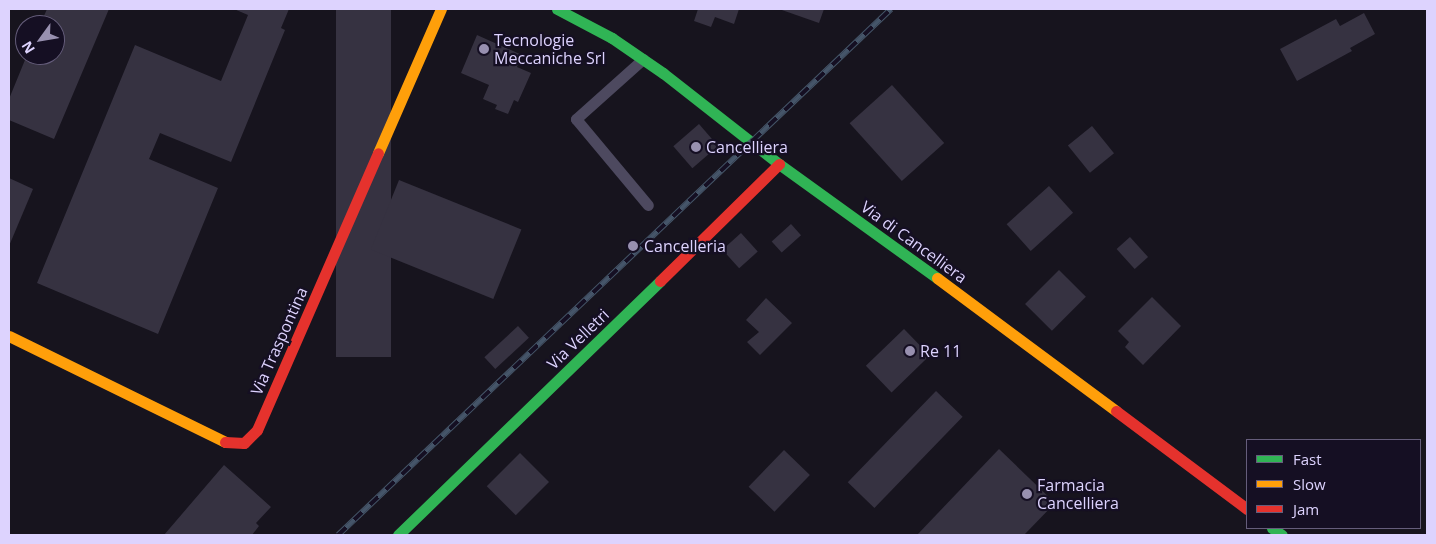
<!DOCTYPE html>
<html>
<head>
<meta charset="utf-8">
<style>
  body { margin:0 }
  #map { position:relative; width:1436px; height:544px; overflow:hidden; background:#17141e; font-family:"Open Sans",sans-serif }
  div>[style] { position:absolute }
  [style*='--x'] { left:calc(var(--x)*1px); top:calc(var(--y)*1px); width:calc(var(--w)*1px); rotate:calc(var(--a)*1deg) }
  .building>* { inset:0; background:#363241; transform-origin:0 0 }
  .lane>* { height:11px; margin:-5.5px; padding:0 5.5px; transform-origin:5.5px; border-radius:5.5px; background:#4d495f }
  .fast>* { height:11px; margin:-5.5px; padding:0 5.5px; transform-origin:5.5px; border-radius:5.5px; background:#30b455 }
  .slow>* { height:11px; margin:-5.5px; padding:0 5.5px; transform-origin:5.5px; border-radius:5.5px; background:#ff9f0a }
  .jam>* { height:11px; margin:-5.5px; padding:0 5.5px; transform-origin:5.5px; border-radius:5.5px; background:#e5322d }
  .rail>* { height:5.5px; margin-top:-2.75px; transform-origin:0; background:repeating-linear-gradient(90deg,#150f23 0 11px,#455569 0 22px); box-sizing:border-box; border-block:1px solid #455569 }
  .dots>* { width:14px; height:14px; translate:-50% -50%; box-sizing:border-box; border:2px solid #150f23; border-radius:50% }
  span { translate:-50% -50%; white-space:nowrap; text-align:center; line-height:1.15; -webkit-text-stroke:4.5px #150f23; paint-order:stroke }
  .poi-label { font-size:16px; color:#ddd3fe }
  .left { translate:0 -50%; text-align:left }
  .street-label { font-size:16px; color:#ddd3fe }
  .frame { position:absolute; inset:0; border:10px solid #ddd3fe; pointer-events:none }
  .legend { position:absolute; left:1246px; top:439px; width:175px; height:90px; box-sizing:border-box; background:#150f23; border:1px solid #655d7b; margin:0; padding:6px 9px; list-style:none; font-size:15px; color:#ddd3fe }
  .legend li { display:flex; align-items:center; gap:10px; height:25px }
  .legend b { width:25px; border:1px solid #655d7b }
  .north { position:absolute; left:15px; top:15px; width:50px; height:50px; box-sizing:border-box; background:#150f23; border:1px solid #655d7b; border-radius:50%; rotate:238deg; font-size:14px; font-weight:700; line-height:20px; text-align:center; color:#ddd3fe }
  .north::after { content:''; display:block; margin:auto; width:18px; height:22px; background:#9890b0; clip-path:polygon(50% 0,100% 100%,50% 72%,0 100%) }
</style>
</head>
<body>
<div id="map">
  <div class="building">
    <i style="clip-path:polygon(47px 9px,109px 9px,54px 139px,9px 120px,9px 99px,27px 55px,55px 55px,55px 25px,40px 25px)"></i>
    <i style="clip-path:polygon(234px 9px,289px 9px,281px 28px,285px 30px,231px 162px,160px 133px,149px 159px,218px 188px,158px 334px,37px 283px,135px 45px,221px 81px,248px 15px)"></i>
    <i style="left:336px;top:9px;width:55px;height:348px"></i>
    <i style="clip-path:polygon(698px 9px,739px 9px,734px 24px,715px 17px,711px 27px,694px 21px)"></i>
    <i style="clip-path:polygon(779px 9px,824px 9px,819px 23px)"></i>
    <i style="clip-path:polygon(1364px 13px,1375px 34px,1350px 48px,1352px 51px,1297px 81px,1280px 49px,1336px 19px,1340px 26px)"></i>
    <i style="clip-path:polygon(477px 35px,522px 55px,517px 67px,531px 73px,518px 102px,514px 100px,508px 114px,495px 109px,497px 105px,483px 99px,489px 85px,461px 73px)"></i>
    <i style="left:892px;top:85px;width:78px;height:57px;rotate:48deg"></i>
    <i style="left:699px;top:124px;width:29px;height:34px;rotate:49deg"></i>
    <i style="left:1092px;top:126px;width:35px;height:31px;rotate:51deg"></i>
    <i style="clip-path:polygon(9px 178px,33px 189px,9px 246px)"></i>
    <i style="left:399px;top:180px;width:132px;height:75px;rotate:22deg"></i>
    <i style="left:1049px;top:186px;width:36px;height:57px;rotate:48deg"></i>
    <i style="left:791px;top:224px;width:15px;height:26px;rotate:48deg"></i>
    <i style="left:741px;top:233px;width:25px;height:25px;rotate:48deg"></i>
    <i style="left:1130px;top:237px;width:27px;height:18px;rotate:48deg"></i>
    <i style="left:1059px;top:270px;width:38px;height:48px;rotate:45deg"></i>
    <i style="clip-path:polygon(1152px 297px,1181px 326px,1143px 365px,1125px 347px,1129px 342px,1118px 331px)"></i>
    <i style="clip-path:polygon(766px 298px,792px 323px,760px 355px,747px 342px,759px 332px,746px 320px)"></i>
    <i style="left:518px;top:326px;width:16px;height:46px;rotate:47deg"></i>
    <i style="left:904px;top:329px;width:37px;height:53px;rotate:46deg"></i>
    <i style="left:936px;top:391px;width:37px;height:127px;rotate:44deg"></i>
    <i style="clip-path:polygon(999px 449px,1055px 503px,1024px 535px,917px 535px)"></i>
    <i style="left:784px;top:450px;width:36px;height:51px;rotate:44deg"></i>
    <i style="left:520px;top:453px;width:41px;height:47px;rotate:45deg"></i>
    <i style="clip-path:polygon(224px 465px,271px 507px,256px 523px,259px 526px,252px 535px,164px 535px)"></i>
  </div>
  <div class="lane">
    <i style="--x:643;--y:59;--w:90;--a:138.2"></i>
    <i style="--x:576;--y:119;--w:112;--a:50.1"></i>
  </div>
  <div class="fast">
    <i style="--x:557;--y:9;--w:62;--a:27.8"></i>
    <i style="--x:612;--y:38;--w:62;--a:34.5"></i>
    <i style="--x:663;--y:73;--w:147;--a:38.1"></i>
    <i style="--x:779;--y:164;--w:195;--a:35.8"></i>
    <i style="--x:1272;--y:528;--w:12;--a:35"></i>
    <i style="--x:398;--y:535;--w:365;--a:-44.1"></i>
  </div>
  <div class="slow">
    <i style="--x:378;--y:153;--w:157;--a:-66.4"></i>
    <i style="--x:937;--y:278;--w:223;--a:36.6"></i>
    <i style="--x:9;--y:336;--w:241;--a:26.1"></i>
  </div>
  <div class="jam">
    <i style="--x:660;--y:281;--w:167;--a:-44.5"></i>
    <i style="--x:1116;--y:411;--w:164;--a:36.8"></i>
    <i style="--x:225;--y:442;--w:19;--a:3"></i>
    <i style="--x:244;--y:443;--w:18;--a:-45"></i>
    <i style="--x:257;--y:430;--w:302;--a:-66.4"></i>
  </div>
  <div class="rail">
    <i style="--x:338;--y:535;--w:763;--a:-43.57"></i>
  </div>
  <div class="dots">
    <i style="left:484px;top:49px;background:#9890b0"></i>
    <i style="left:696px;top:147px;background:#9890b0"></i>
    <i style="left:633px;top:246px;background:#9890b0"></i>
    <i style="left:910px;top:351px;background:#9890b0"></i>
    <i style="left:1027px;top:494px;background:#9890b0"></i>
  </div>
  <div class="poi-label">
    <span class="left" style="left:494px;top:49px">Tecnologie<br>Meccaniche Srl</span>
    <span class="left" style="left:706px;top:147px">Cancelliera</span>
    <span class="left" style="left:644px;top:246px">Cancelleria</span>
    <span class="left" style="left:920px;top:351px">Re 11</span>
    <span class="left" style="left:1037px;top:494px">Farmacia<br>Cancelliera</span>
  </div>
  <div class="street-label">
    <span style="left:914px;top:242px;rotate:36deg">Via di Cancelliera</span>
    <span style="left:578px;top:339px;rotate:-44deg">Via Velletri</span>
    <span style="left:279px;top:341px;rotate:-66deg">Via Traspontina</span>
  </div>
  <div class="frame"></div>
  <ul class="legend">
  <li><b style="height:6px;background:#30b455"></b>Fast</li>
  <li><b style="height:6px;background:#ff9f0a"></b>Slow</li>
  <li><b style="height:6px;background:#e5322d"></b>Jam</li>
  </ul>
  <div class="north">N</div>
</div>
</body>
</html>
